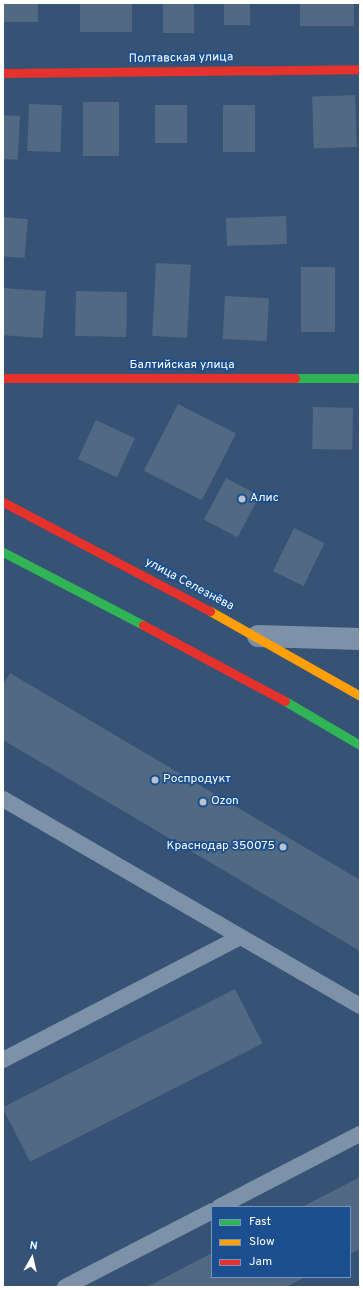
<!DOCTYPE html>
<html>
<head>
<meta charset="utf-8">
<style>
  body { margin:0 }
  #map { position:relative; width:363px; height:1290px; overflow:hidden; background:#365274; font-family:Overpass,sans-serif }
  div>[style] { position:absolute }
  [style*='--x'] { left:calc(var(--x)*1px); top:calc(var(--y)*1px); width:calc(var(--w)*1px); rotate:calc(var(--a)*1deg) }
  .building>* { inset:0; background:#526984; transform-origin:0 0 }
  .lane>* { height:16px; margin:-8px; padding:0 8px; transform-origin:8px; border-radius:8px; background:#7d92a8 }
  .street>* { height:22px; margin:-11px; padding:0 11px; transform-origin:11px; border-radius:11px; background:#7d92a8 }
  .fast>* { height:9px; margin:-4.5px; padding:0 4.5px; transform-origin:4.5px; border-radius:4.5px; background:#30b455 }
  .slow>* { height:9px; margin:-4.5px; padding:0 4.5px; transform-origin:4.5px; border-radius:4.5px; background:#ff9f0a }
  .jam>* { height:9px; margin:-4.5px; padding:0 4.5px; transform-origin:4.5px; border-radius:4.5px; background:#e5322d }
  .dots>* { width:11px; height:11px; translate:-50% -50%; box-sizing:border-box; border:2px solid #1b4f8f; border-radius:50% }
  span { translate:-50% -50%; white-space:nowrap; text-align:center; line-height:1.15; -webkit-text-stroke:3.5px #1b4f8f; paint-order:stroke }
  .street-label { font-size:12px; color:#fff }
  .poi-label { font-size:12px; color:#fff }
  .left { translate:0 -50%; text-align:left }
  .right { translate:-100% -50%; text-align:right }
  .frame { position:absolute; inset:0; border:4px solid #fff; pointer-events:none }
  .legend { position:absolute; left:211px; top:1206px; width:140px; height:72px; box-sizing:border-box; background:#1b4f8f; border:1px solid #7695bc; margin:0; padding:5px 7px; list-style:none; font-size:12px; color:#fff }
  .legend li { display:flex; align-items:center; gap:8px; height:20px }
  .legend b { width:20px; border:1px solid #7695bc }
  .north { position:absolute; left:12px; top:1238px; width:40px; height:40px; -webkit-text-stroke:3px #1b4f8f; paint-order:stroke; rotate:8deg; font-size:11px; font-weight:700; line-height:16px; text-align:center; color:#fff }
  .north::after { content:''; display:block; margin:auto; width:14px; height:18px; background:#fff; clip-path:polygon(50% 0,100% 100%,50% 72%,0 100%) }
</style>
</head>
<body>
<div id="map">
  <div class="building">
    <i style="left:3px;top:3px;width:35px;height:19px"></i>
    <i style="left:80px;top:3px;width:52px;height:29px"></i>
    <i style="left:163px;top:3px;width:31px;height:30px"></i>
    <i style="left:224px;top:3px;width:26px;height:22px"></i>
    <i style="left:300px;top:3px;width:54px;height:23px"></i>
    <i style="left:355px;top:95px;width:52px;height:43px;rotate:88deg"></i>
    <i style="left:83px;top:102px;width:36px;height:54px"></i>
    <i style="left:29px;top:104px;width:33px;height:47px;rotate:2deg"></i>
    <i style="left:155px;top:105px;width:32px;height:38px"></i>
    <i style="left:223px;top:105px;width:32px;height:47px"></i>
    <i style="left:3px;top:115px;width:17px;height:44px;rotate:3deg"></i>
    <i style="left:286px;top:216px;width:28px;height:60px;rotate:88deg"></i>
    <i style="left:3px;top:217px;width:25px;height:39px;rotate:5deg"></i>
    <i style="left:156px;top:263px;width:35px;height:73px;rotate:3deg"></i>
    <i style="left:301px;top:267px;width:34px;height:65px"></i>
    <i style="left:3px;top:288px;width:43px;height:47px;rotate:4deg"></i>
    <i style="left:76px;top:291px;width:51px;height:45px;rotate:1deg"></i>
    <i style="left:225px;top:296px;width:44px;height:43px;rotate:3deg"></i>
    <i style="left:178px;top:404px;width:65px;height:75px;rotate:27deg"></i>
    <i style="left:313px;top:407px;width:40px;height:42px;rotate:1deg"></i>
    <i style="left:96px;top:420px;width:43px;height:43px;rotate:25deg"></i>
    <i style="left:226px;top:478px;width:38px;height:47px;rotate:28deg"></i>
    <i style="left:294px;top:528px;width:34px;height:48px;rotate:26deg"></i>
    <i style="clip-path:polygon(10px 673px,360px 880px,360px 951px,3px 740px,3px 685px)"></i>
    <i style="left:235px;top:989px;width:61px;height:261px;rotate:63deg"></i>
    <i style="clip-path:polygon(360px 1177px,360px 1249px,350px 1254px,350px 1207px,302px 1207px)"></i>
    <i style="clip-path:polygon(212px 1253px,212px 1277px,305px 1277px,286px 1287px,147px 1287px)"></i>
  </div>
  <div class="lane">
    <i style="--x:3;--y:799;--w:413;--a:30.1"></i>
    <i style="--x:3;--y:1060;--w:267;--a:-27.4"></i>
    <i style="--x:219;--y:1207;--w:159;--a:-27.4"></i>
    <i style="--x:65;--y:1287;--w:165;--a:-27.3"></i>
  </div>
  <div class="street">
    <i style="--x:258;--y:636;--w:102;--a:1.7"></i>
  </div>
  <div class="fast">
    <i style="--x:295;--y:378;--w:65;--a:0"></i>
    <i style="--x:3;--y:552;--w:158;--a:27.5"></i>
    <i style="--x:285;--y:701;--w:87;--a:30.4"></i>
  </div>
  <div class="slow">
    <i style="--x:210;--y:611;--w:172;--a:29.5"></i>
  </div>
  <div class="jam">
    <i style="--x:3;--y:73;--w:357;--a:-0.6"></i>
    <i style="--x:3;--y:378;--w:292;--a:0"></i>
    <i style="--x:3;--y:502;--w:234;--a:27.8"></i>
    <i style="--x:143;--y:625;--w:161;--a:28.2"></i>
  </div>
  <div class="dots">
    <i style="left:242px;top:499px;background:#b9c2ce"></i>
    <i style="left:155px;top:780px;background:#b9c2ce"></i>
    <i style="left:203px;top:802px;background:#b9c2ce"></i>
    <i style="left:283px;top:847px;background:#b9c2ce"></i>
  </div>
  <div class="street-label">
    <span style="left:181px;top:59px;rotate:-1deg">Полтавская улица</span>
    <span style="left:182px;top:366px">Балтийская улица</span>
    <span style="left:189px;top:585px;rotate:28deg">улица Селезнёва</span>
  </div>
  <div class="poi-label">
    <span class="left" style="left:250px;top:499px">Алис</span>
    <span class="left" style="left:163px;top:780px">Роспродукт</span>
    <span class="left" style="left:211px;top:802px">Ozon</span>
    <span class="right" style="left:275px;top:847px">Краснодар 350075</span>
  </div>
  <div class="frame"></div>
  <ul class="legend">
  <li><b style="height:5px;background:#30b455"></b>Fast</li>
  <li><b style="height:5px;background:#ff9f0a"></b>Slow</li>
  <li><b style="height:5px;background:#e5322d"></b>Jam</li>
  </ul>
  <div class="north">N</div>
</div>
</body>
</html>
